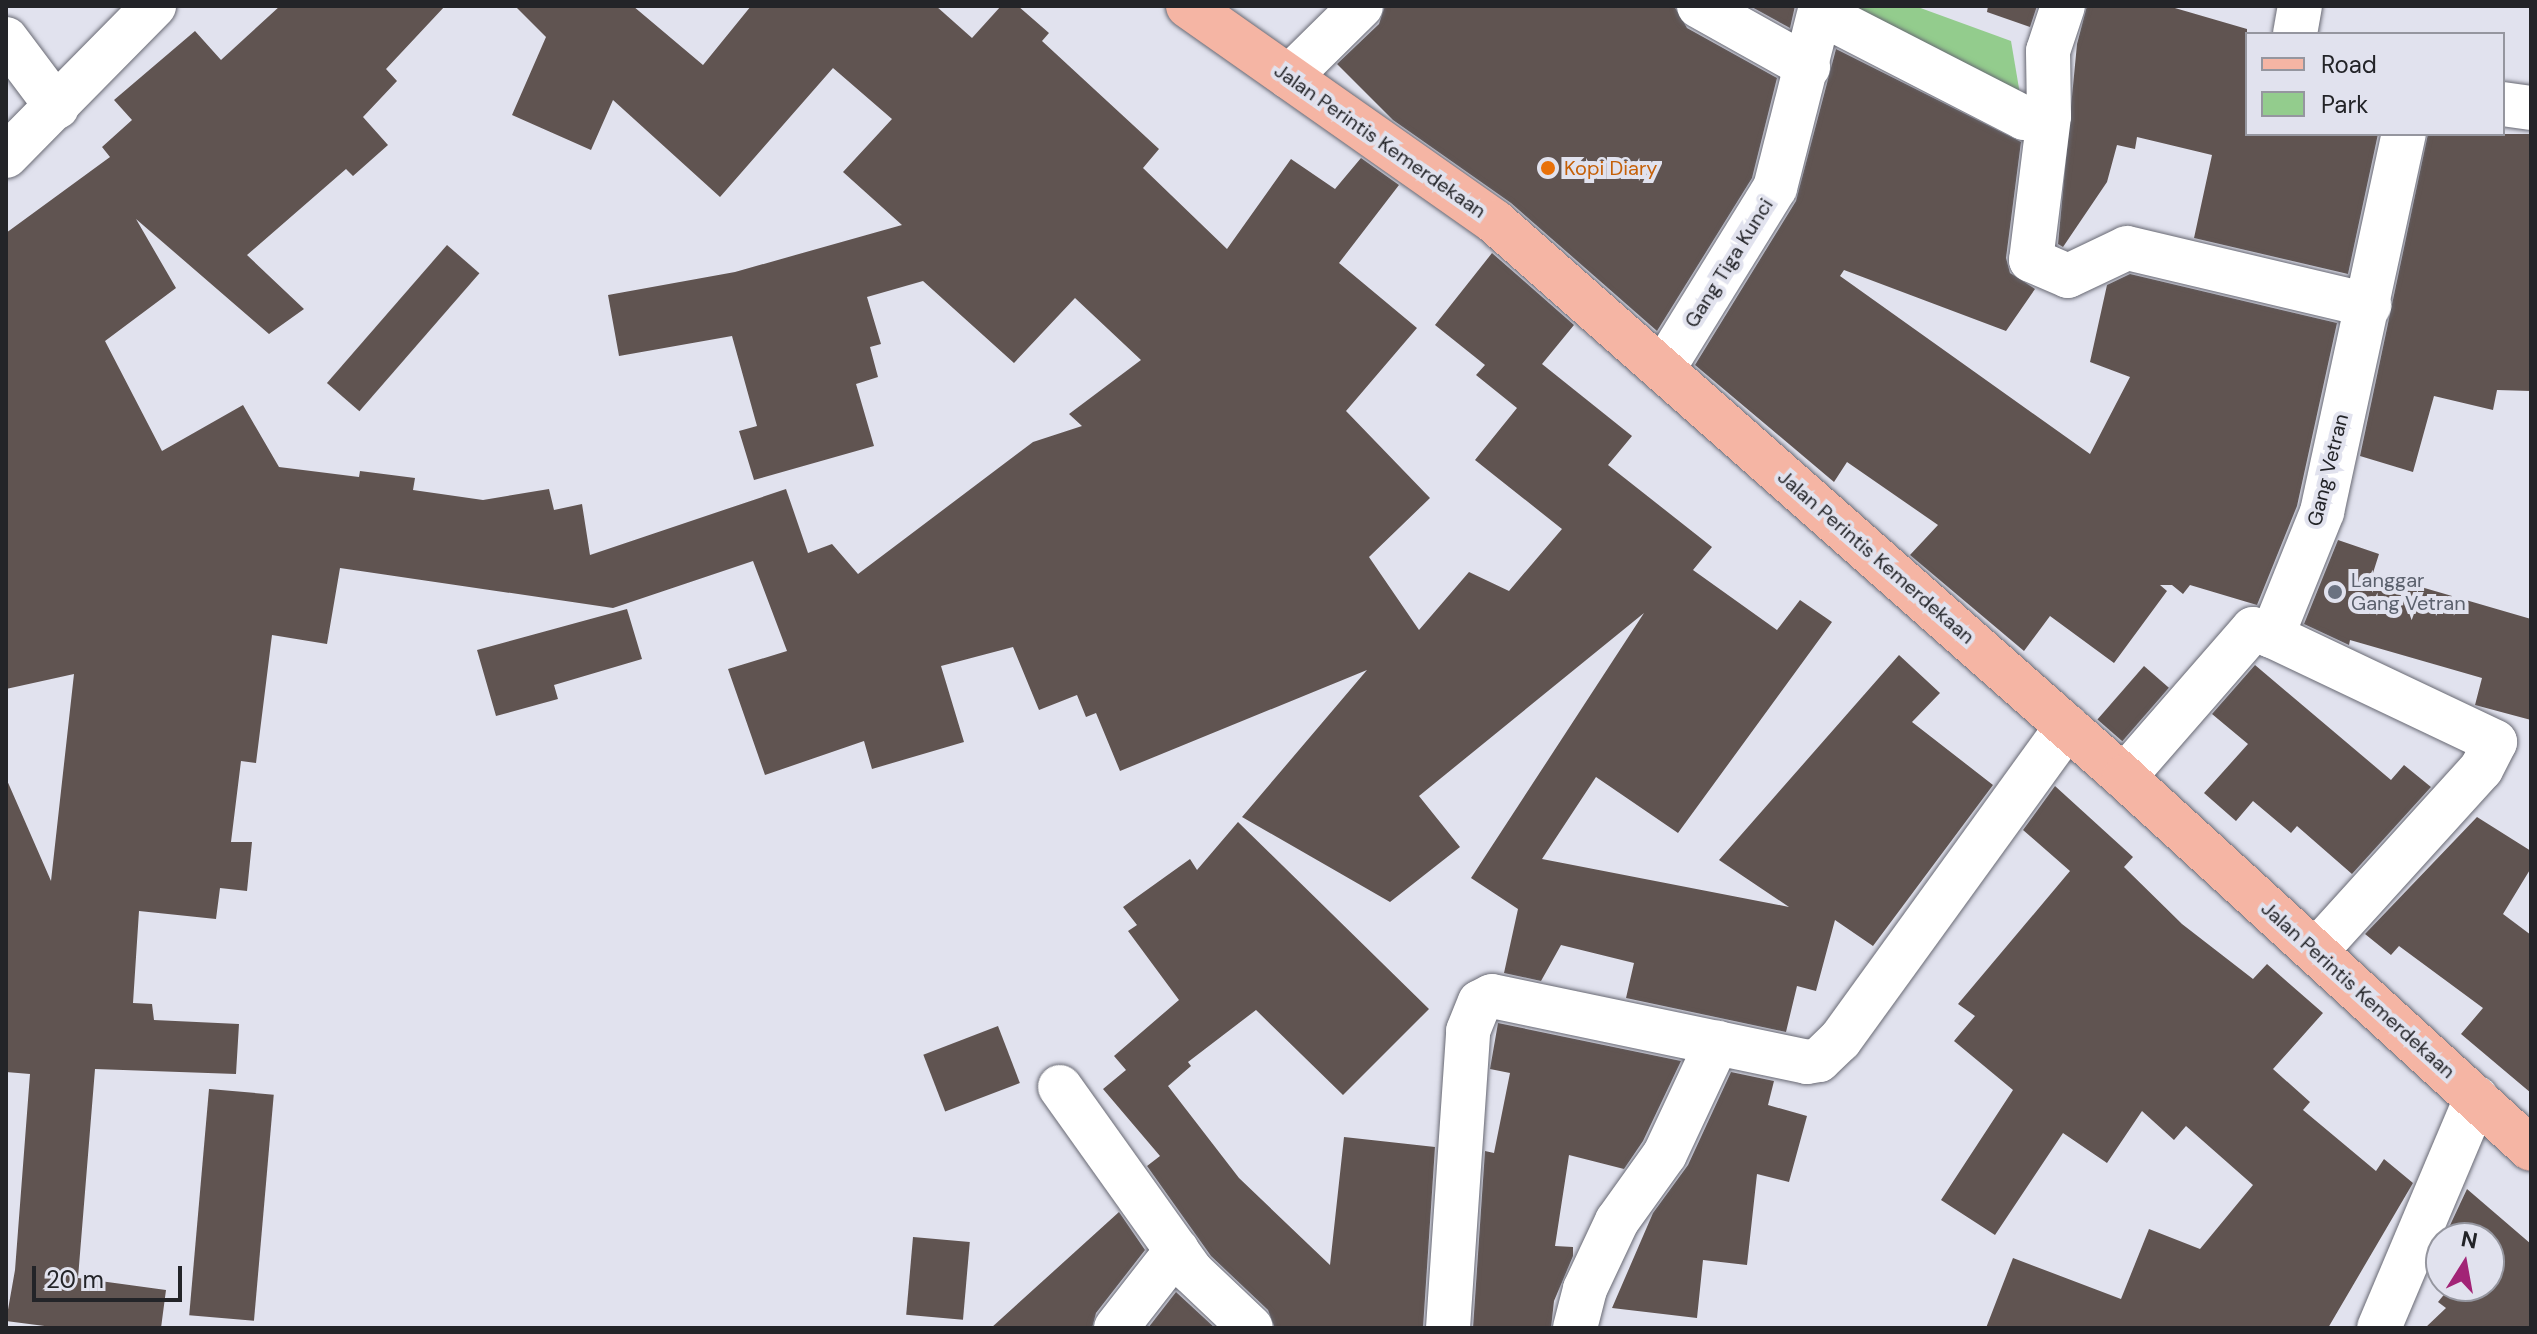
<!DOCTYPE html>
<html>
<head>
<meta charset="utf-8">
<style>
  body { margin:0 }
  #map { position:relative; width:2537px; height:1334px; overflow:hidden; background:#e1e2ee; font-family:"DM Sans",sans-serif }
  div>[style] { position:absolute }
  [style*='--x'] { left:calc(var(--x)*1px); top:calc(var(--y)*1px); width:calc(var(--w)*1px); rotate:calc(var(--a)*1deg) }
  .green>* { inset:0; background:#93cc8d }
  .building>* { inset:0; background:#605451; transform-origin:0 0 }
  .roads { filter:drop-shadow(0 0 2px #686973) drop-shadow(0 0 2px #686973) }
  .minor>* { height:44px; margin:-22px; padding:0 22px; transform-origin:22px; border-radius:22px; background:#fff }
  .major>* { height:44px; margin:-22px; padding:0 22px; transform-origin:22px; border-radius:22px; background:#f5b5a4 }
  .dots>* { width:22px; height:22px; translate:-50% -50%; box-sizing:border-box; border:4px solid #e1e2ee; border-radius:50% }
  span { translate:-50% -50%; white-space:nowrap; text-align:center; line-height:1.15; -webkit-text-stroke:8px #e1e2ee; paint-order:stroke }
  .street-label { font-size:20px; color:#232428 }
  .food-label { font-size:20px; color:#c56008 }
  .left { translate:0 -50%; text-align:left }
  .worship-label { font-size:20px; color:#5b616d }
  .frame { position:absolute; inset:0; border:8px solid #232428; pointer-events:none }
  .legend { position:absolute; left:2245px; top:32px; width:260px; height:104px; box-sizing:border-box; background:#e1e2ee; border:2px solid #95969f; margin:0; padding:10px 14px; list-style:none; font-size:24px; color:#232428 }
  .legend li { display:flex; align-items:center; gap:16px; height:40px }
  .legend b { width:40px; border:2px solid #95969f }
  .north { position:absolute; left:2425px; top:1222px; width:80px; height:80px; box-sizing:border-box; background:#e1e2ee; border:2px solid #95969f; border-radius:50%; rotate:11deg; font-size:22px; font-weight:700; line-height:32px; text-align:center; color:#232428 }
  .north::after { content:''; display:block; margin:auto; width:28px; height:36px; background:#a22476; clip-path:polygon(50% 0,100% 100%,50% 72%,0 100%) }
  .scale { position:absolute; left:32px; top:1266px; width:150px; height:36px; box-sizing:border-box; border:4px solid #232428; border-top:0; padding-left:10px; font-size:24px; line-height:28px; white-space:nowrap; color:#232428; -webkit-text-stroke:6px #e1e2ee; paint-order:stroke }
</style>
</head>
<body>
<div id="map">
  <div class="green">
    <i style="clip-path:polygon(1828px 6px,1915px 6px,2011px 41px,2024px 118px)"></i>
  </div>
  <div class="building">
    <i style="clip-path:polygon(280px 6px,445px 6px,386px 69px,397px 81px,363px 117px,388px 145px,353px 176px,346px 169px,247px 255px,304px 309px,269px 334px,136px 219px,176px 288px,105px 341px,162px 451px,243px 405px,279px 467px,359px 477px,360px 471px,415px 478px,413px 490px,483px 500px,549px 489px,554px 510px,582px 504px,590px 555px,786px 489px,808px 553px,832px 544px,858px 574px,1033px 442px,1082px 426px,1069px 414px,1141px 360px,1075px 298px,1014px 363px,923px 281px,867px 297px,881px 344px,870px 347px,878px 377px,856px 384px,874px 446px,754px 480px,739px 431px,757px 426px,732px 336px,619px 356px,608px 295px,735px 272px,902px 225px,843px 172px,892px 119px,833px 68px,720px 197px,613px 100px,591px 150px,512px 115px,546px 37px,515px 6px,633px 6px,703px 65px,751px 6px,936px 6px,972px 38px,1001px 6px,1018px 6px,1049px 33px,1042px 41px,1159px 149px,1143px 168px,1227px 249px,1291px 159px,1335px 189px,1361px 158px,1399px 185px,1339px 263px,1417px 328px,1346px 411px,1430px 498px,1369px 557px,1419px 630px,1469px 572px,1509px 591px,1562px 529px,1475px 460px,1517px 408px,1476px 375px,1485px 365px,1435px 325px,1492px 253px,1574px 325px,1542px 364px,1632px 436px,1608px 465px,1712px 547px,1693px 570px,1777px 630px,1800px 600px,1832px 622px,1678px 833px,1596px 777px,1542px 859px,1789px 907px,1719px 860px,1899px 655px,1940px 693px,1912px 722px,1993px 785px,1873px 946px,1835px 920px,1816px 991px,1797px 986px,1786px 1032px,1626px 998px,1634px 963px,1561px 945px,1541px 981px,1504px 973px,1518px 909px,1471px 878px,1644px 613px,1419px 796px,1460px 847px,1390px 902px,1242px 817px,1367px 670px,1120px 771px,1096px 713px,1086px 717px,1077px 695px,1039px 710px,1013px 647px,941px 666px,964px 742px,872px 769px,864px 741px,765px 775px,728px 669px,787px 651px,753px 561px,613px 608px,340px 568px,327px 644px,272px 635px,256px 763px,241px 761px,231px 842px,252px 842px,247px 891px,220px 888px,216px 919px,139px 911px,133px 1003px,152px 1004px,154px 1020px,239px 1024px,236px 1074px,95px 1069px,78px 1278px,166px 1290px,161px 1328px,60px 1328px,6px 1321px,15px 1270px,30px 1074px,6px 1072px,6px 778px,51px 881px,74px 674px,6px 689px,6px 233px,110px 157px,102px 147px,132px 120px,114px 100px,195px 31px,221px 60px)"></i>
    <i style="clip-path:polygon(1385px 6px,1674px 6px,1687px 28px,1777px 78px,1752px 178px,1657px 331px,1511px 203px,1393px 120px,1337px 64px,1379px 24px)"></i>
    <i style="clip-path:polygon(1750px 6px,1795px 6px,1790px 28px)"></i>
    <i style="clip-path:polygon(1988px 6px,2037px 6px,2030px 27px,1987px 12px)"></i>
    <i style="clip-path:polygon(2087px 6px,2168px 6px,2247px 29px,2247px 134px,2378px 134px,2348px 274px,2194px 238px,2212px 155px,2137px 137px,2135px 149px,2117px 145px,2107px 182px,2063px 247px,2058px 244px,2077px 44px)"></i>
    <i style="clip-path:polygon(1836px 49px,2021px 142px,2006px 258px,2010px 273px,2035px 289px,2006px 331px,1844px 270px,1840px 276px,2090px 454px,2130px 377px,2090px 362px,2107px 285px,2130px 274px,2337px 323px,2297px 506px,2257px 605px,2190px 585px,2183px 594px,2172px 585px,2160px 585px,2167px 591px,2114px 663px,2050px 616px,2024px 651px,1910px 555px,1938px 525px,1847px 462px,1834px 482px,1695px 365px,1796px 201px)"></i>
    <i style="clip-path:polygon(2428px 134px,2531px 134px,2531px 391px,2497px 390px,2493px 410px,2434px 396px,2413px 472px,2360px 456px)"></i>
    <i style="left:447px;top:245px;width:43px;height:183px;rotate:41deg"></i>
    <i style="clip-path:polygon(2338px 540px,2379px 554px,2373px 573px,2531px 619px,2531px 720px,2475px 705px,2482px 678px,2350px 640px,2349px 645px,2304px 624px)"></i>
    <i style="clip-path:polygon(627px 609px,642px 659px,554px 685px,558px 699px,496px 716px,477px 650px)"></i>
    <i style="clip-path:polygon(2255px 665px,2391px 780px,2404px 765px,2431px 787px,2352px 874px,2297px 826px,2291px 833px,2253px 801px,2236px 821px,2204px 793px,2248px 744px,2212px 714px)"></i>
    <i style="left:2144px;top:666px;width:33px;height:71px;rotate:41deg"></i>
    <i style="clip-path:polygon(2055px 786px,2133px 857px,2124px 867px,2182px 924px,2253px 979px,2267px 964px,2323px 1013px,2273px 1069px,2310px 1102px,2303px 1110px,2376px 1171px,2384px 1159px,2413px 1183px,2328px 1328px,1986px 1328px,2013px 1258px,2121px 1299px,2149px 1229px,2200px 1249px,2253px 1185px,2186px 1126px,2174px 1140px,2142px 1111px,2107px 1163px,2063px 1133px,1995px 1235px,1941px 1200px,2013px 1090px,1954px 1041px,1975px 1016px,1958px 1004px,2070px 871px,2023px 830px)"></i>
    <i style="clip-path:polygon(2477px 817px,2531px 851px,2531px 868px,2503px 914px,2531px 935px,2531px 1093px,2461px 1034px,2483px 1008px,2399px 946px,2391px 955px,2365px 934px)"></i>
    <i style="clip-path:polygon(1238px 822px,1429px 1009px,1343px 1095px,1256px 1010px,1188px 1062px,1191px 1066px,1168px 1086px,1239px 1178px,1330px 1265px,1344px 1137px,1435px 1147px,1423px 1328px,1275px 1328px,1268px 1310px,1211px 1256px,1147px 1166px,1160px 1156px,1103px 1089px,1126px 1070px,1114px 1056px,1179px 1000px,1128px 931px,1137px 925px,1123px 907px,1190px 859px,1197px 870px)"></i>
    <i style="clip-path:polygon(1498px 1023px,1681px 1061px,1643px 1141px,1624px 1169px,1569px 1155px,1555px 1246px,1573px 1247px,1573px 1256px,1554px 1301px,1551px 1328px,1473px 1328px,1485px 1151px,1494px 1153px,1510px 1073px,1490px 1069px)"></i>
    <i style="left:998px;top:1026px;width:61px;height:80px;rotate:69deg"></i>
    <i style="clip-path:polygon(1731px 1072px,1774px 1081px,1768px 1105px,1807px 1116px,1789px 1182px,1757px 1174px,1747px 1265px,1703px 1260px,1697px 1318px,1612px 1308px,1653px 1213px,1688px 1165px)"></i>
    <i style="left:209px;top:1089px;width:65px;height:227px;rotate:5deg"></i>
    <i style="clip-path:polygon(2467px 1189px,2531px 1244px,2531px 1328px,2425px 1328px,2446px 1308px,2438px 1302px,2451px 1286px,2489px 1286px,2489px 1238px,2444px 1238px)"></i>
    <i style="clip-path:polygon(1119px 1212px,1145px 1250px,1096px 1313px,1092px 1328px,991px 1328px)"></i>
    <i style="left:913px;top:1237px;width:57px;height:78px;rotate:5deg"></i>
    <i style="clip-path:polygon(1176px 1292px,1215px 1328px,1148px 1328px)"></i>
  </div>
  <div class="roads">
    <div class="minor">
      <i style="--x:1699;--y:6;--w:125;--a:29.2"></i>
      <i style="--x:1820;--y:13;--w:229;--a:27.2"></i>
      <i style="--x:2024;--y:118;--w:25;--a:-5"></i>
      <i style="--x:2049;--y:116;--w:65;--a:-90.9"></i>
      <i style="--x:2048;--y:51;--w:47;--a:-71.6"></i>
      <i style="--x:2295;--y:34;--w:28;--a:-80"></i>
      <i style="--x:6;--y:39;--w:85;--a:53.1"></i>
      <i style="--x:1289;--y:77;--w:101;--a:-44.6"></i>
      <i style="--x:2503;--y:104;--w:28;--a:8"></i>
      <i style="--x:2049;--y:116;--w:145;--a:97.1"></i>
      <i style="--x:2031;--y:260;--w:40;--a:23.4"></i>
      <i style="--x:2068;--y:276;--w:65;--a:-25.4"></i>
      <i style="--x:2127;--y:248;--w:249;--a:13.3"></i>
      <i style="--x:6;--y:156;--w:211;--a:-45.4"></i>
      <i style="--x:1663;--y:369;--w:213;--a:-58.3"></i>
      <i style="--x:1775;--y:188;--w:188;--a:-75.8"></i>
      <i style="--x:2272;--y:636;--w:247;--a:25.4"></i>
      <i style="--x:2495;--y:742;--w:30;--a:117"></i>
      <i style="--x:2481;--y:769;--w:246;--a:132.2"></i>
      <i style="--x:2124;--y:777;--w:196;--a:-48.9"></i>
      <i style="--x:2253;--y:629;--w:20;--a:20"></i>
      <i style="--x:2272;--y:636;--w:134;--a:-68"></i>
      <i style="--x:2322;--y:512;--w:387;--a:-77.8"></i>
      <i style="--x:1060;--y:1087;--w:227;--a:54.5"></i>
      <i style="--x:1192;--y:1272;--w:81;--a:43.5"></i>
      <i style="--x:1116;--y:1328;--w:99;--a:-52"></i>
      <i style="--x:1448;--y:1328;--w:298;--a:-86.1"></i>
      <i style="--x:1468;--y:1031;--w:31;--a:-68"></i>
      <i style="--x:1480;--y:1002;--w:13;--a:-27"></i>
      <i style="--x:1492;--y:996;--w:322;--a:11.8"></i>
      <i style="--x:1807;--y:1062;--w:12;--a:-9"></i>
      <i style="--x:1819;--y:1060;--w:29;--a:-44"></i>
      <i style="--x:1840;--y:1040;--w:387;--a:-54.1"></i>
      <i style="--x:1575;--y:1328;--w:40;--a:-75.6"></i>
      <i style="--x:1585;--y:1289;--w:75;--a:-64.8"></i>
      <i style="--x:1617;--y:1221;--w:82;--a:-54.4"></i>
      <i style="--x:1665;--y:1154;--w:123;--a:-64.9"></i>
      <i style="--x:2379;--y:1328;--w:250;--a:-67.1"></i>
    </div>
    <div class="major">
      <i style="--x:1188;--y:6;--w:375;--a:35.1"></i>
      <i style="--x:1495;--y:222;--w:839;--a:41.42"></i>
      <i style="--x:2124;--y:777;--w:551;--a:42.43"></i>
    </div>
  </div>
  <div class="dots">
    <i style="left:1548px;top:168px;background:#e8710a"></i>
    <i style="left:2335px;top:592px;background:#6b7280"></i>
  </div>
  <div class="street-label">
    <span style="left:1380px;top:141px;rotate:35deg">Jalan Perintis Kemerdekaan</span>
    <span style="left:1729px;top:263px;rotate:-58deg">Gang Tiga Kunci</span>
    <span style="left:2328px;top:470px;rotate:-76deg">Gang Vetran</span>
    <span style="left:1876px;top:557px;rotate:41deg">Jalan Perintis Kemerdekaan</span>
    <span style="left:2358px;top:990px;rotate:42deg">Jalan Perintis Kemerdekaan</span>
  </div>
  <div class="food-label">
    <span class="left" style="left:1564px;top:168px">Kopi Diary</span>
  </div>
  <div class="worship-label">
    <span class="left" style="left:2351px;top:592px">Langgar<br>Gang Vetran</span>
  </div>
  <div class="frame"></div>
  <ul class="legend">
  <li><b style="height:10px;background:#f5b5a4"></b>Road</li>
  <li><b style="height:22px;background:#93cc8d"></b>Park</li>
  </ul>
  <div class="north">N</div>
  <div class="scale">20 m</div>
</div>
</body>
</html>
